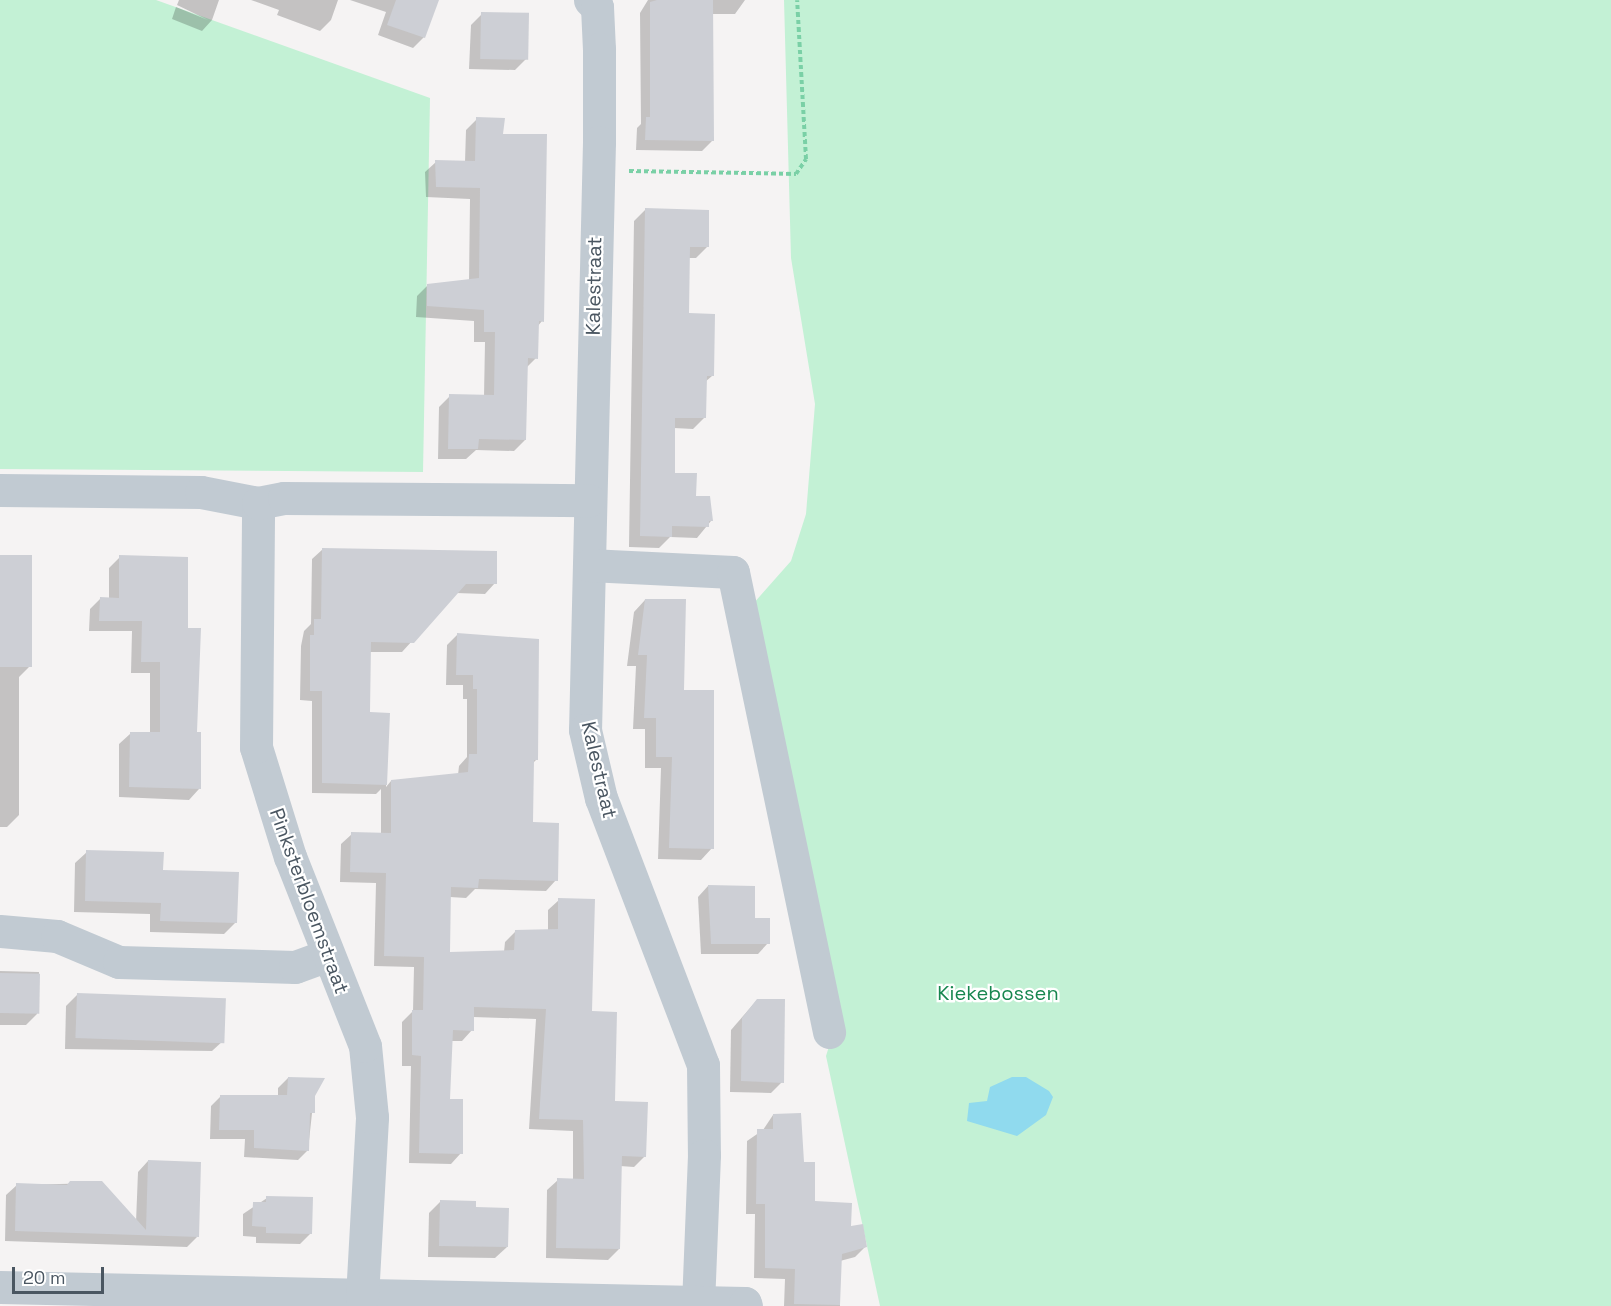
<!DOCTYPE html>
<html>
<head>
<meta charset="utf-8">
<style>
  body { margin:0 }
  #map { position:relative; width:1611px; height:1306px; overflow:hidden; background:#f5f3f3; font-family:"Space Grotesk",sans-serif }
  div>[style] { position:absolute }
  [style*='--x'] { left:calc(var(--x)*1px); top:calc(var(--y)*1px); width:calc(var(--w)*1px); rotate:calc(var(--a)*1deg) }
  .green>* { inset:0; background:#c3f1d5 }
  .water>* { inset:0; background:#90daee }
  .shadow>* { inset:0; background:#0003 }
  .building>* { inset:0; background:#cdcfd5; transform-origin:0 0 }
  .path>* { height:4px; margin-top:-2px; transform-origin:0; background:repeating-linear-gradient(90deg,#7ad0a6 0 4.5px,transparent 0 7.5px) }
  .minor>* { height:33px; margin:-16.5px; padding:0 16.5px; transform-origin:16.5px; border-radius:16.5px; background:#c1cad2 }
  span { translate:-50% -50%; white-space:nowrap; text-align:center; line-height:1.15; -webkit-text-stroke:4.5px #fff; paint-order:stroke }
  .street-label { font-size:20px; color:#4a5661 }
  .park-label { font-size:20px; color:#17864f }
  .scale { position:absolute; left:12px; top:1267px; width:92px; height:27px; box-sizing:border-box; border:3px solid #4a5661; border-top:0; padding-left:8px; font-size:18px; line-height:21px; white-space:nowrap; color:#4a5661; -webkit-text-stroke:4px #fff; paint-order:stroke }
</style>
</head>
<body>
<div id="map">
  <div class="green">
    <i style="clip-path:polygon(0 0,156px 0,430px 98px,423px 472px,0 469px)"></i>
    <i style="clip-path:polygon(784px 0,1611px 0,1611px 1306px,880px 1306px,826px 1056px,831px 1040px,753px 604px,791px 561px,806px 514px,815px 404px,791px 258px)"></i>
  </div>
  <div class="water">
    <i style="clip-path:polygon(1012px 1077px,1026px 1077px,1049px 1091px,1053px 1097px,1046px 1115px,1017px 1136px,967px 1121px,969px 1103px,987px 1101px,990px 1087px)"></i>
  </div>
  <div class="shadow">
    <i style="clip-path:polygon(179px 0,219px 0,212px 20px,202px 31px,172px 19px,176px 7px,208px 20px,177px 5px)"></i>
    <i style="clip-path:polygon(251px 0,338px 0,331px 20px,320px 31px,277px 15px,279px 10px)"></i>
    <i style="clip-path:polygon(350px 0,437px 0,424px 37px,413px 48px,378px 35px,386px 12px)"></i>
    <i style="clip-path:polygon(648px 0,745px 0,735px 14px,712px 14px,712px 141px,702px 151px,636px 150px,637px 128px,641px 124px,640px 13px)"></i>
    <i style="clip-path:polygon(482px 14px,526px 59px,515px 70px,469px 69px,471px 25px)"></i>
    <i style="clip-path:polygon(477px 119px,502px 136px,542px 321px,537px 327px,536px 358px,526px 368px,525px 440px,514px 451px,476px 450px,466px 459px,438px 459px,439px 407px,450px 396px,484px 396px,485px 342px,474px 342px,474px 321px,416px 317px,417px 296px,428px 285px,469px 281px,470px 199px,426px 197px,425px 172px,436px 162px,465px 162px,466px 130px)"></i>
    <i style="clip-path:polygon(646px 209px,707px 247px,696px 258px,689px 258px,688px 315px,712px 376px,705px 382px,705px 417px,693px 429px,674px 428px,674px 475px,711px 521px,697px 538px,670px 537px,659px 548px,629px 547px,634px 221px)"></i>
    <i style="clip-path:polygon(323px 549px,495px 583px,485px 594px,456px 593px,402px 652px,370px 652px,369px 714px,388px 714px,386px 787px,391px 781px,458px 775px,459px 766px,467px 757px,467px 699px,463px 699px,463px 685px,446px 685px,447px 645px,458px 634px,537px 759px,532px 764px,531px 823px,556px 880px,546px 891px,475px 889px,466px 898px,450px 897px,448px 954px,504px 952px,505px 942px,516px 931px,548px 931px,548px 910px,559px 900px,613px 1102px,645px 1156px,634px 1167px,620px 1166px,619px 1249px,608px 1260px,546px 1258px,547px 1190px,558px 1180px,573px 1180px,573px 1131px,529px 1129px,536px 1019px,473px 1017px,472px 1030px,462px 1041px,451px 1041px,449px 1100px,461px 1153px,451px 1164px,409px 1163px,411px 1066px,402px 1066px,402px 1022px,413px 1011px,414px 967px,374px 966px,376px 883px,340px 882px,341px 844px,352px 834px,381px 834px,381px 789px,376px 794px,312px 793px,312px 701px,300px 700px,301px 646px,304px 631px,311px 624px,312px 559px)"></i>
    <i style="clip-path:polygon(0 557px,29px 667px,19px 677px,19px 815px,7px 827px,0 827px)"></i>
    <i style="clip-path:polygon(120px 557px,186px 630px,199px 789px,189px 800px,119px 797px,119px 744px,130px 734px,150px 734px,150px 673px,131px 673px,132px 631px,89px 631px,90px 609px,101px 598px,109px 599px,109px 568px)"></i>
    <i style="clip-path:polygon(645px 600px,683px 692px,712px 848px,701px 860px,658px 859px,661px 768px,645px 768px,645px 729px,633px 729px,636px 666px,627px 666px,634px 612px)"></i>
    <i style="clip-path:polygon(87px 852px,161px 871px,236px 922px,224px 934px,150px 932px,150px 914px,74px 912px,75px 863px)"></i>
    <i style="clip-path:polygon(708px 886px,753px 920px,768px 943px,758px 954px,701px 954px,698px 897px)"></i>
    <i style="clip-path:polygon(0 971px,39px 972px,37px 1014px,26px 1025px,0 1025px)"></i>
    <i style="clip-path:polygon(77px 995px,224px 1040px,212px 1051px,65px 1049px,66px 1006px)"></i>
    <i style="clip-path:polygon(757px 1000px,782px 1082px,771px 1093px,730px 1092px,731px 1030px)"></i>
    <i style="clip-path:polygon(288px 1078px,314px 1095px,308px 1150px,298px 1160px,244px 1157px,245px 1139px,210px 1139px,211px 1106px,221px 1096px,278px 1096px,278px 1088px)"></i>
    <i style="clip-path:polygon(773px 1115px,802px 1164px,813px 1203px,850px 1227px,866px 1246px,855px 1257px,840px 1261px,840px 1306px,784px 1306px,785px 1279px,754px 1278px,755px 1214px,746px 1214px,747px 1141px,763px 1130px)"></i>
    <i style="clip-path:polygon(148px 1161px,197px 1237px,187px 1247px,5px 1241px,6px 1195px,17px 1185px,101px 1183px,136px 1222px,138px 1172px)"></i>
    <i style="clip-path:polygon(267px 1198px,311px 1233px,300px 1244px,256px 1243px,256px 1237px,243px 1236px,243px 1214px)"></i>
    <i style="clip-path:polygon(440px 1202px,475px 1209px,507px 1247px,495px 1258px,428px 1257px,429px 1213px)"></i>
  </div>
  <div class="building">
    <i style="clip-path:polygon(396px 0,439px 0,425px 38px,387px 25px)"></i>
    <i style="clip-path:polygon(657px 0,713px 0,714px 141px,645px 140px,646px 117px,650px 117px,650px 2px)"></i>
    <i style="left:481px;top:12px;width:48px;height:47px;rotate:1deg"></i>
    <i style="clip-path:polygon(476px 117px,505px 118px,503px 134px,547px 134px,544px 322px,539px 321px,538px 359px,528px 358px,526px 440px,479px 439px,478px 449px,448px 449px,449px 394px,494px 395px,495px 332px,484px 332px,484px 310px,427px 306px,427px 284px,479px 278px,480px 188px,436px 187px,435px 160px,475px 161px)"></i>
    <i style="clip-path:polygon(645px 208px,709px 210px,709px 247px,690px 247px,689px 313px,715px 314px,714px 376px,707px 376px,706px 418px,675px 418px,675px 473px,697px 473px,696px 496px,710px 496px,713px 521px,709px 521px,709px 527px,672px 526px,672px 537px,640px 536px)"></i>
    <i style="clip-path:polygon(322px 548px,497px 551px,497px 584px,466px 584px,414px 643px,371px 642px,370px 712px,390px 713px,387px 785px,322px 783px,322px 691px,310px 691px,310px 635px,314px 635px,314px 619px,321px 619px)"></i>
    <i style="left:0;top:555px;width:32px;height:112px"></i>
    <i style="clip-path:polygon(119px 555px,188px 557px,188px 628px,201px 628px,197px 732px,201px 732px,201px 789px,129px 787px,130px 732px,160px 732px,160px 662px,141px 662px,142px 621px,99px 621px,100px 597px,119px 598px)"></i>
    <i style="clip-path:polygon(645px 599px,686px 599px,684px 690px,714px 690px,714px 849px,669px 848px,672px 757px,656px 757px,656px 718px,644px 718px,647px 655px,638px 655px)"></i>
    <i style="clip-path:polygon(457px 633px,539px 639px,538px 760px,534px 760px,533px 822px,559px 823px,558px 881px,479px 879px,478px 888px,451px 887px,450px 952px,514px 950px,515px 930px,558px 929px,558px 898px,595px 899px,592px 1011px,617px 1012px,615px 1101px,648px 1102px,646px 1157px,622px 1156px,620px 1249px,556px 1248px,557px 1178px,584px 1179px,583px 1120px,539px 1119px,546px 1009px,474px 1007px,474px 1031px,453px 1030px,450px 1099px,463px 1099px,463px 1154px,419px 1153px,421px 1056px,412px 1055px,412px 1010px,423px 1010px,424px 957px,384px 956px,386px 873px,350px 872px,351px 832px,391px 833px,391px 780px,468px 772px,469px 754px,477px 754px,477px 689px,473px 689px,473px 675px,456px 675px)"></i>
    <i style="clip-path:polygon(86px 850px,164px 852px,163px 870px,239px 872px,237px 923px,160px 921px,161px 903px,85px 901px)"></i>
    <i style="clip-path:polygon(708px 885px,755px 886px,755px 918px,770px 918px,770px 944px,711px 944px)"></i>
    <i style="left:0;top:973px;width:40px;height:40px;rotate:1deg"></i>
    <i style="left:77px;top:993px;width:149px;height:45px;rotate:2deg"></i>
    <i style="clip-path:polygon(757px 999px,785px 999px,784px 1083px,741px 1081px,742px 1018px)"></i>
    <i style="clip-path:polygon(288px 1077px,325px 1078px,315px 1096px,315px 1113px,310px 1113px,309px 1151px,254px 1148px,254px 1130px,219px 1130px,220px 1095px,287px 1095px)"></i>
    <i style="clip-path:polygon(801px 1113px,804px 1162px,815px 1162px,815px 1201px,852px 1203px,851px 1226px,863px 1224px,867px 1247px,842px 1254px,840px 1305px,794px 1304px,795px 1269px,765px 1268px,765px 1204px,756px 1204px,757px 1129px,773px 1129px,773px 1114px)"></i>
    <i style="clip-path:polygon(148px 1160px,201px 1162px,199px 1237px,15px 1231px,16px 1183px,67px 1185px,70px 1181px,102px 1181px,146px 1230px)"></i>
    <i style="clip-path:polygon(266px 1196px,313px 1197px,312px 1234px,266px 1233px,266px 1227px,252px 1226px,253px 1202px,266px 1202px)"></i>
    <i style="clip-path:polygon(440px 1200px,476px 1201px,476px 1207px,509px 1208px,508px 1247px,439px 1246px)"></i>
  </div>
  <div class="path">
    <i style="--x:629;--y:171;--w:167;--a:1"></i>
    <i style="--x:796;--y:174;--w:18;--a:-56"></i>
    <i style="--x:806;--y:159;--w:159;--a:-93.2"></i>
  </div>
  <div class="minor">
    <i style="--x:590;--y:0;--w:10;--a:45"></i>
    <i style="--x:597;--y:7;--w:42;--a:87.3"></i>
    <i style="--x:599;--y:49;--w:93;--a:90"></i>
    <i style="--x:599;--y:142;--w:588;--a:91.36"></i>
    <i style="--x:585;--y:730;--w:70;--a:76.8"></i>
    <i style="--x:601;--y:798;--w:286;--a:69.1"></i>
    <i style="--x:703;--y:1065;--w:90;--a:89.4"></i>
    <i style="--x:704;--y:1155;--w:147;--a:92.3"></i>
    <i style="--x:0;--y:490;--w:201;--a:0.6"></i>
    <i style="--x:201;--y:492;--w:58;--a:10.9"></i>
    <i style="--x:589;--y:565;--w:144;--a:2.8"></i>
    <i style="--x:733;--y:572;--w:470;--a:78.2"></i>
    <i style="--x:0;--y:931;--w:57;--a:5"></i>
    <i style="--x:57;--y:936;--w:67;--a:22.8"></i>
    <i style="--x:119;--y:962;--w:176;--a:1.6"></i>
    <i style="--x:295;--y:967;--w:35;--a:-20"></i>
    <i style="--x:0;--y:1287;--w:745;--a:1.23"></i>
    <i style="--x:745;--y:1303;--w:3;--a:72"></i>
    <i style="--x:362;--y:1297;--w:180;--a:-86.8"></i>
    <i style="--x:372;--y:1117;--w:71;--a:-95.6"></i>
    <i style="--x:365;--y:1046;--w:203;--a:-111.6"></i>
    <i style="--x:290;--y:857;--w:115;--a:-107.2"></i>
    <i style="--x:256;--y:747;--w:244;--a:-89.5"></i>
    <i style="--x:258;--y:503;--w:26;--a:-11"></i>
    <i style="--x:284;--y:498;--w:305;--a:0.4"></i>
  </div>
  <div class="street-label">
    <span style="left:594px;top:286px;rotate:-89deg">Kalestraat</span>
    <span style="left:599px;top:770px;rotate:77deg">Kalestraat</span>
    <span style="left:309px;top:901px;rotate:70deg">Pinksterbloemstraat</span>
  </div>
  <div class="park-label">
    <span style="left:998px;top:993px">Kiekebossen</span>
  </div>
  <div class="scale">20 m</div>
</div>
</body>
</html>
